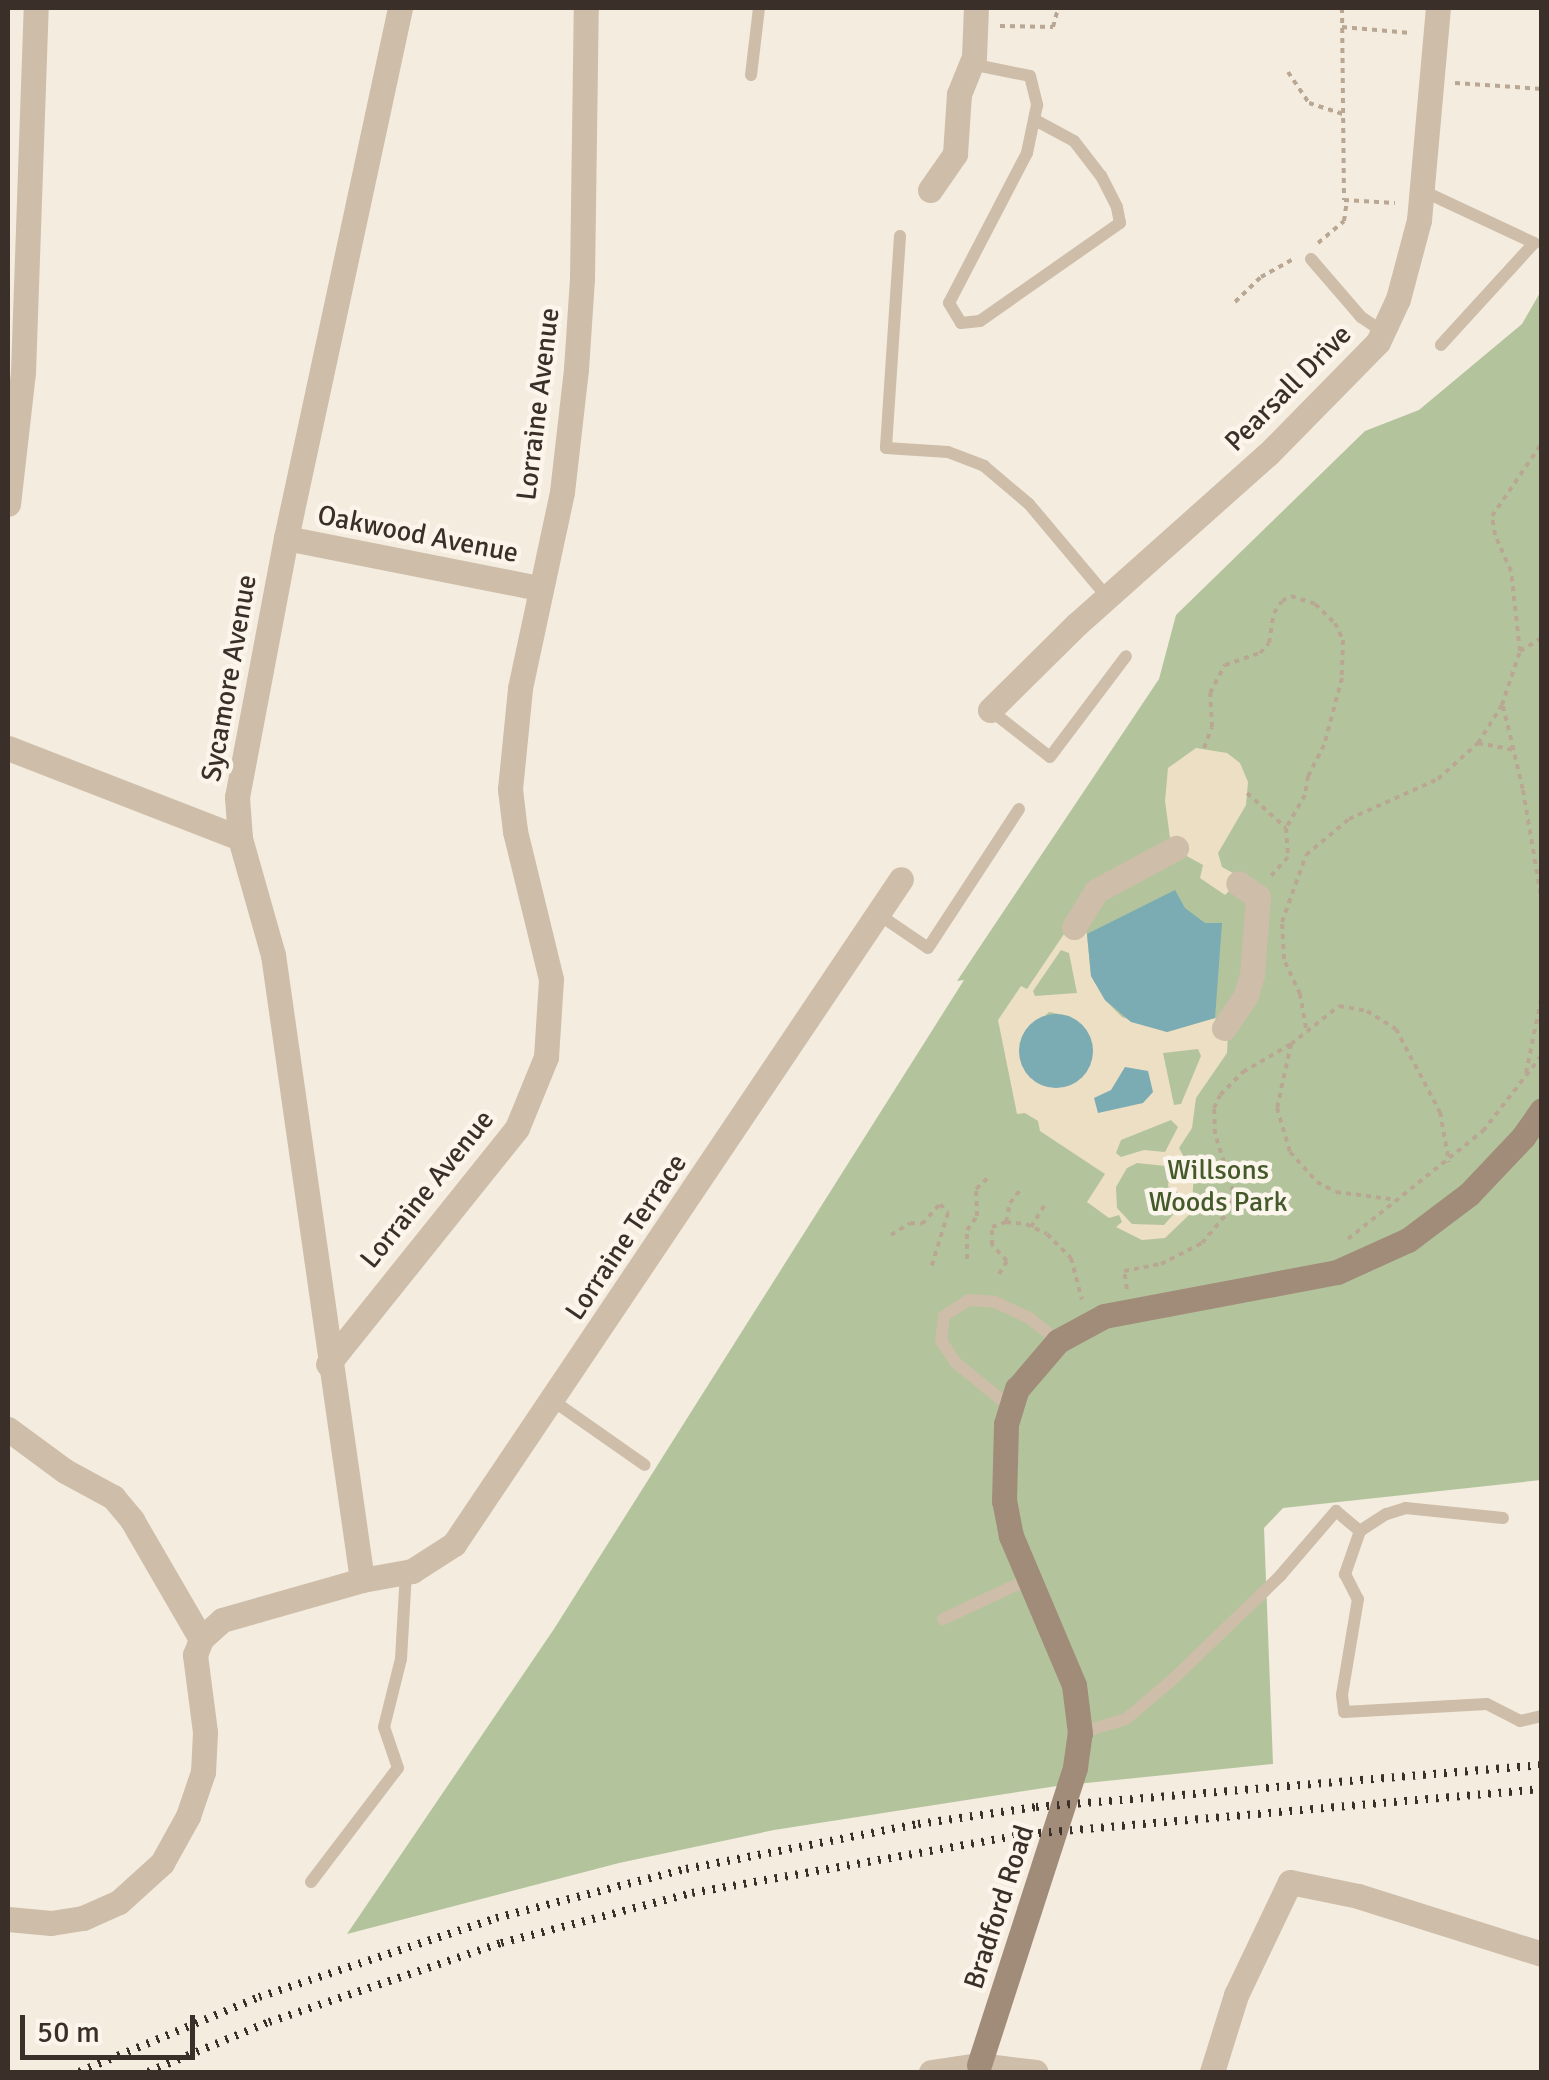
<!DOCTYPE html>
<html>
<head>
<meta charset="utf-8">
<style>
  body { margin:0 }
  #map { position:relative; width:1549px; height:2080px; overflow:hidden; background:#f4ecde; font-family:Signika,sans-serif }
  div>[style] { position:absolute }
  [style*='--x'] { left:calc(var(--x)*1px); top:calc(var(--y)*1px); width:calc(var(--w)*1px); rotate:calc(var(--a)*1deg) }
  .green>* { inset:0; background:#b3c49d }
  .plaza>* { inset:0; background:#eddfc4 }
  .water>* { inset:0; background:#7babb3 }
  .round { border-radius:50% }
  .path>* { height:4px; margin-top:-2px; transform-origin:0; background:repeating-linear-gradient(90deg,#b9a793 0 5px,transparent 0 10px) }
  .lane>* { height:12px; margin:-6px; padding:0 6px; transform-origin:6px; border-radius:6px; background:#cdbda9 }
  .street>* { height:25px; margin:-12.5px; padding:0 12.5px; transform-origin:12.5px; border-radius:12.5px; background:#cdbda9 }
  .secondary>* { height:25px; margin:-12.5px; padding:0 12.5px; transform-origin:12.5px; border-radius:12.5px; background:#a18c7a }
  .rail>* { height:8px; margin-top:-4px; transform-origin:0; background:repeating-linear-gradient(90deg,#3a3029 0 2.5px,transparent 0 10.5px) }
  span { translate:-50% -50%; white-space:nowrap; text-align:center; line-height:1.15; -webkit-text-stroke:9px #fbf5eb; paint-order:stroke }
  .street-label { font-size:28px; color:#3a3029 }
  .park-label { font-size:28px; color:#445a2b }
  .frame { position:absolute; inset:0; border:10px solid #3a3029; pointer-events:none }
  .scale { position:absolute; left:20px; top:2015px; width:175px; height:45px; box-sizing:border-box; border:5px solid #3a3029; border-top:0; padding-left:12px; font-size:30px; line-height:35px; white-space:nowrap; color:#3a3029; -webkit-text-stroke:8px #fbf5eb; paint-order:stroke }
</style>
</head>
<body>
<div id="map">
  <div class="green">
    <i style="clip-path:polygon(1541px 291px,1541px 1480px,1283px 1508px,1264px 1528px,1273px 1764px,1057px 1786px,774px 1830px,619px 1863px,347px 1934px,554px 1629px,964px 980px,957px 981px,1159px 679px,1176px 615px,1365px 431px,1419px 410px,1522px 324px)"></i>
  </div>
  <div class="plaza">
    <i style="clip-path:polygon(1196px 748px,1227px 753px,1240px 763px,1248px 782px,1246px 805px,1218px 853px,1222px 867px,1242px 878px,1225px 895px,1200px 878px,1203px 865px,1183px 854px,1170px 838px,1165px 801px,1168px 768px)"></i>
    <i style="clip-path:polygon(evenodd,1082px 930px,1087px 934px,1091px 976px,1105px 1000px,1122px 1017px,1167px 1032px,1215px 1018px,1228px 1034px,1227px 1053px,1196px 1098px,1192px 1128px,1179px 1148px,1194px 1175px,1191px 1213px,1165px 1238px,1142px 1240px,1116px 1227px,1122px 1222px,1119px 1215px,1109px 1218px,1087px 1202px,1105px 1174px,1040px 1131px,1038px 1121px,1025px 1113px,1017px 1114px,998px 1020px,1021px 986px,1027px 989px,1064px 934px,1082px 930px,1061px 950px,1069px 953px,1077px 993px,1035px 996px,1033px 991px,1061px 950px,1082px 930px,1049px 1012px,1069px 1016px,1082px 1027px,1022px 1055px,1024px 1036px,1049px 1012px,1082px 930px,1198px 1049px,1201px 1056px,1181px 1104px,1174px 1105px,1163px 1053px,1198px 1049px,1082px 930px,1171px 1120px,1178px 1127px,1165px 1152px,1144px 1150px,1121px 1157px,1116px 1153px,1121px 1140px,1171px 1120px,1082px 930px,1137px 1163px,1166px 1166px,1170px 1172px,1168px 1186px,1180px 1194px,1178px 1209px,1164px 1225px,1132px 1224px,1117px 1208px,1116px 1187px,1127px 1168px,1137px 1163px)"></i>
  </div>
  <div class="water">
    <i style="clip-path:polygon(1175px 890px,1185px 908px,1205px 923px,1222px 923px,1215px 1018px,1167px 1032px,1131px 1022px,1105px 1000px,1091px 976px,1087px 934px)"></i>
    <i class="round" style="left:1019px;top:1014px;width:74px;height:74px"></i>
    <i style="clip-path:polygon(1125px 1067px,1148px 1071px,1153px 1092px,1143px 1103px,1098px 1113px,1094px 1098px,1111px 1090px)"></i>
  </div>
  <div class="path">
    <i style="--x:1342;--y:8;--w:192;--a:89.4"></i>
    <i style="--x:1344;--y:200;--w:51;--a:3.4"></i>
    <i style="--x:1000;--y:26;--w:53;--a:1.1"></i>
    <i style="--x:1053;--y:27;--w:20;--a:-75"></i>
    <i style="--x:1342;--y:27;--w:69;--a:5"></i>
    <i style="--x:1288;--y:72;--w:37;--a:56"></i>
    <i style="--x:1309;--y:103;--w:38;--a:18"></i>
    <i style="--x:1455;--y:83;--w:87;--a:3.9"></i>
    <i style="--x:1318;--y:243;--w:34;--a:-40"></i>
    <i style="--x:1344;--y:221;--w:21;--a:-82"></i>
    <i style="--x:1235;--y:302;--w:36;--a:-44"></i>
    <i style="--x:1261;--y:277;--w:38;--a:-29"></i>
    <i style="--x:1520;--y:651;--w:26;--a:-31"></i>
    <i style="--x:1503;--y:706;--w:86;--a:76.6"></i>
    <i style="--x:1523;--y:790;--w:114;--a:80.4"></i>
    <i style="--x:1478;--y:743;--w:38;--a:11"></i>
    <i style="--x:1204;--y:748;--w:22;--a:-69"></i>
    <i style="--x:1212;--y:727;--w:34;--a:-93"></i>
    <i style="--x:1210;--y:693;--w:32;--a:-62"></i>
    <i style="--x:1225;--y:665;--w:37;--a:-19"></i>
    <i style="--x:1260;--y:653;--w:13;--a:-48"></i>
    <i style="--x:1269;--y:643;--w:30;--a:-81"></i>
    <i style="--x:1274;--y:613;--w:14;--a:-56"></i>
    <i style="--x:1282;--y:601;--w:10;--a:-29"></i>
    <i style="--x:1291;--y:596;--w:25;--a:18"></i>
    <i style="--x:1315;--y:604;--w:28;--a:44"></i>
    <i style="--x:1335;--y:623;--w:19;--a:65"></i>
    <i style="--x:1343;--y:640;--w:38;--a:92"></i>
    <i style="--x:1342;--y:678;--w:69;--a:105"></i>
    <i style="--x:1324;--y:745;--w:35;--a:117"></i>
    <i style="--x:1308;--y:776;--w:19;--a:99"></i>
    <i style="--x:1305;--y:795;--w:38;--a:120"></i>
    <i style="--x:1247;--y:793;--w:52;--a:41.9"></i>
    <i style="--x:1286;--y:828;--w:29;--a:86"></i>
    <i style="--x:1288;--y:857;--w:27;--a:132"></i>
    <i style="--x:1306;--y:1028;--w:35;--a:-100"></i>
    <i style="--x:1300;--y:994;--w:38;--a:-115"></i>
    <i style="--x:1284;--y:959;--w:37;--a:-93"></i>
    <i style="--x:1282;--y:922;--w:71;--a:-70.3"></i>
    <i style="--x:1306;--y:855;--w:56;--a:-39.9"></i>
    <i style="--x:1349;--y:819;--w:98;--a:-24.2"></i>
    <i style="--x:1438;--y:779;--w:54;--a:-42"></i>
    <i style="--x:1478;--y:743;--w:45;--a:-57.7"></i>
    <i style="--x:1502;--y:705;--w:57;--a:-71.6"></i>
    <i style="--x:1520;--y:651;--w:81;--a:-96.4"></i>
    <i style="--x:1511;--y:571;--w:39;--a:-114"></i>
    <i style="--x:1495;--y:535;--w:19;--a:-99"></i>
    <i style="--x:1492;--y:516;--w:88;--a:-55.6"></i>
    <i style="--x:1291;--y:1044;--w:66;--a:102.3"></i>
    <i style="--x:1277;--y:1108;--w:46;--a:73.5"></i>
    <i style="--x:1290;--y:1152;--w:40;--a:48"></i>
    <i style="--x:1317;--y:1182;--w:21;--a:28"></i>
    <i style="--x:1336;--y:1192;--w:55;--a:7.3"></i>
    <i style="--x:1526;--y:1073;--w:80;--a:-78.4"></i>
    <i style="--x:1006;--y:1222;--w:19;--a:-78"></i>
    <i style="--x:1010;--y:1203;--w:16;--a:-52"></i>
    <i style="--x:1031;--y:1227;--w:25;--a:-58"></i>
    <i style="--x:891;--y:1235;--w:22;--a:-32"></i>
    <i style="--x:910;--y:1223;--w:12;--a:5"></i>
    <i style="--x:922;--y:1224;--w:27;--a:-48"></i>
    <i style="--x:940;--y:1204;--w:12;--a:48"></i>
    <i style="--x:948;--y:1213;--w:58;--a:107.2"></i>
    <i style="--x:1348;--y:1239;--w:173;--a:-38.7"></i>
    <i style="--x:1483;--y:1131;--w:96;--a:-52.2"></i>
    <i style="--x:967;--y:1259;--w:29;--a:-90"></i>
    <i style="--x:967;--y:1230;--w:17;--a:-54"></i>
    <i style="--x:977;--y:1216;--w:27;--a:-92"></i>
    <i style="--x:976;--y:1189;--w:19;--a:-43"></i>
    <i style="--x:999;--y:1274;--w:15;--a:-58"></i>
    <i style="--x:1007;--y:1261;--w:22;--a:-133"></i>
    <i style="--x:992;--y:1245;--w:18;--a:-90"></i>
    <i style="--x:992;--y:1227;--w:15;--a:-20"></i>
    <i style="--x:1006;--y:1222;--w:20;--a:6"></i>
    <i style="--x:1026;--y:1224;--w:23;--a:25"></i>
    <i style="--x:1047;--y:1234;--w:34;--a:45"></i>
    <i style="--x:1071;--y:1258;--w:43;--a:75.3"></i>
    <i style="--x:1127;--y:1289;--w:18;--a:-99"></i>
    <i style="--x:1124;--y:1271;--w:38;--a:-11"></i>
    <i style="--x:1161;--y:1264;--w:46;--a:-27.1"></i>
    <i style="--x:1202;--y:1243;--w:39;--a:-50"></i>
    <i style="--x:1227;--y:1213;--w:23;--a:-75"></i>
    <i style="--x:1233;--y:1191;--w:60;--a:-107.5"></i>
    <i style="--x:1215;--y:1134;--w:26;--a:-92"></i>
    <i style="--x:1214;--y:1108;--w:14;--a:-65"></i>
    <i style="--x:1220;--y:1095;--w:33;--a:-45"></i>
    <i style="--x:1243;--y:1072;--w:56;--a:-30.3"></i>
    <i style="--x:1291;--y:1044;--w:61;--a:-38.4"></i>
    <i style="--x:1339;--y:1006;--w:28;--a:10"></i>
    <i style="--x:1367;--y:1011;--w:34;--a:32"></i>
    <i style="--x:1396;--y:1029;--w:94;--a:62.1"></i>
    <i style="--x:1440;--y:1112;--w:51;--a:79.8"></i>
  </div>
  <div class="lane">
    <i style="--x:971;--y:64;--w:60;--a:11.5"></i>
    <i style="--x:1030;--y:76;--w:30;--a:76"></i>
    <i style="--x:1037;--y:105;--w:49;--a:101.8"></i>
    <i style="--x:1027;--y:153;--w:169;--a:117.5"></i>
    <i style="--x:949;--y:303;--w:23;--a:59"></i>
    <i style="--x:961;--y:323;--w:19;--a:-6"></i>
    <i style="--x:980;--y:321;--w:171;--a:-35"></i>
    <i style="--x:1120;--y:223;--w:16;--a:-101"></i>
    <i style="--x:1117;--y:207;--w:35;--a:-117"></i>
    <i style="--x:1101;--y:176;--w:44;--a:-127.6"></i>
    <i style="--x:1074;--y:141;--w:44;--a:-151.7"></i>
    <i style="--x:751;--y:75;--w:67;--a:-83.2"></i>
    <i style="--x:1423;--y:191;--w:123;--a:25.1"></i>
    <i style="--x:1534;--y:243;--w:138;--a:132.4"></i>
    <i style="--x:900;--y:236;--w:212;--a:93.8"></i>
    <i style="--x:886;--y:448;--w:62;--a:3.7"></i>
    <i style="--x:948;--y:452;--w:39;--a:21"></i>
    <i style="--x:984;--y:466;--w:59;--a:40.2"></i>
    <i style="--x:1029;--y:504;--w:123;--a:50"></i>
    <i style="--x:1311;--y:259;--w:77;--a:49.2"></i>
    <i style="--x:1361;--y:317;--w:27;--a:34"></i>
    <i style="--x:990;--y:710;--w:76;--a:38.1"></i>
    <i style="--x:1050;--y:757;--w:126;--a:-53"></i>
    <i style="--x:878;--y:914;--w:60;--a:34.2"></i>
    <i style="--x:928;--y:948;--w:166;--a:-56.8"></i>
    <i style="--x:552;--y:1400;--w:113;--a:35"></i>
    <i style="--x:1009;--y:1406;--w:68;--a:-140.9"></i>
    <i style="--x:956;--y:1363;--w:27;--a:-124"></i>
    <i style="--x:941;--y:1341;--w:25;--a:-83"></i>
    <i style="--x:944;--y:1316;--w:30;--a:-33"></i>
    <i style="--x:969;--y:1300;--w:26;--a:4"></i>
    <i style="--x:995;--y:1302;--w:38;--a:25"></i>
    <i style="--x:1029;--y:1318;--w:37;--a:38"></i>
    <i style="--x:1503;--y:1518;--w:98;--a:-174.1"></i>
    <i style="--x:1406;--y:1508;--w:21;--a:163"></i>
    <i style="--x:1386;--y:1514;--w:31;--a:147"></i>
    <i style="--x:1360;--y:1531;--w:46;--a:109.2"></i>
    <i style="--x:1345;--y:1574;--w:28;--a:63"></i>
    <i style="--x:1358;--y:1599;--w:97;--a:99.5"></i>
    <i style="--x:1342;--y:1695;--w:17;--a:83"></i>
    <i style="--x:1344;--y:1712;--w:143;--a:-3.2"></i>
    <i style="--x:1487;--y:1704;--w:37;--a:27"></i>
    <i style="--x:1520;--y:1721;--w:23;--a:-13"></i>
    <i style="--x:943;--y:1619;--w:95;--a:-24.9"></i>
    <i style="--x:1080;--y:1733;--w:48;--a:-16.9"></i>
    <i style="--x:1126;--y:1719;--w:59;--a:-40.2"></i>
    <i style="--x:1171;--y:1681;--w:151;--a:-43.9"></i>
    <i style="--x:1280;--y:1576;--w:86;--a:-49.3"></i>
    <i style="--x:1336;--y:1511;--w:31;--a:40"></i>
    <i style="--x:311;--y:1882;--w:143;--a:-52.7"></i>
    <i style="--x:398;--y:1768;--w:43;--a:-108.9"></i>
    <i style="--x:384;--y:1727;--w:70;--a:-76"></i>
    <i style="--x:401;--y:1659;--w:87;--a:-86.7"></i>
  </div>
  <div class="street">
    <i style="--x:930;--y:190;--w:44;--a:-55.2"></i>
    <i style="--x:955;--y:154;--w:60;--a:-86.2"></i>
    <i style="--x:959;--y:94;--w:40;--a:-68"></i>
    <i style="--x:974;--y:57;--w:49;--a:-87.7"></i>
    <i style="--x:8;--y:504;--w:133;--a:-83.5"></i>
    <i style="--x:23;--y:372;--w:364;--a:-88"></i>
    <i style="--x:286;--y:538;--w:257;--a:11.2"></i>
    <i style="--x:990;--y:710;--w:122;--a:-44.7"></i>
    <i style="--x:1077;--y:624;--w:256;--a:-41.7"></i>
    <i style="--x:1268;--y:454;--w:157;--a:-45.5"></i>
    <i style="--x:1378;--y:342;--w:47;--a:-65.1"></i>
    <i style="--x:1398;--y:299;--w:82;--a:-75.1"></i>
    <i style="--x:1419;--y:220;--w:213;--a:-84.9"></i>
    <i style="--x:8;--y:748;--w:249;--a:21.2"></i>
    <i style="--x:1074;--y:927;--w:42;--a:-58.6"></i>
    <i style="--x:1096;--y:891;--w:91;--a:-28.3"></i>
    <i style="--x:1224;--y:1028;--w:40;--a:-56"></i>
    <i style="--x:1246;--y:995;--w:22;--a:-74"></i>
    <i style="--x:1252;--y:974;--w:77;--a:-85.5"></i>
    <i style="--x:1258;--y:897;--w:24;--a:-145"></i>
    <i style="--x:328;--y:1364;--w:302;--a:-51.3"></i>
    <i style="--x:517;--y:1128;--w:77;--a:-67.8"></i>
    <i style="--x:546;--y:1057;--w:78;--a:-86.3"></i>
    <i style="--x:551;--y:979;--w:152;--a:-103.7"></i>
    <i style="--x:515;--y:831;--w:42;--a:-96.8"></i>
    <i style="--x:510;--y:789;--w:101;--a:-84.3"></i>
    <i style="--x:520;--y:688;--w:200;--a:-77.9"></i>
    <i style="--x:562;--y:492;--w:124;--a:-83.5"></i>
    <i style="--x:576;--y:369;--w:91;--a:-86.2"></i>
    <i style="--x:582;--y:278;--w:270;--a:-89.2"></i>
    <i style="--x:8;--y:1429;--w:71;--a:36.4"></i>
    <i style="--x:65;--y:1471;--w:55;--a:28.4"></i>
    <i style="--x:113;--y:1497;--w:30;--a:50"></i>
    <i style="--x:132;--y:1520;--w:138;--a:59.9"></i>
    <i style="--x:362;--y:1580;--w:51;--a:-10.2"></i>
    <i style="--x:412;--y:1571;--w:50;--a:-32.7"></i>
    <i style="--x:454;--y:1544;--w:801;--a:-56.09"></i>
    <i style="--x:8;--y:1919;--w:43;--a:5.3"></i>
    <i style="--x:51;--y:1923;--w:32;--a:-9"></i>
    <i style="--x:83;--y:1918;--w:39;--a:-24"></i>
    <i style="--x:119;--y:1902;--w:58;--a:-42.2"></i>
    <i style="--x:162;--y:1863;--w:54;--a:-61"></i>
    <i style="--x:188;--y:1816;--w:46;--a:-71.2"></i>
    <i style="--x:203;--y:1772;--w:40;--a:-87.1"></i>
    <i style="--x:205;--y:1732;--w:78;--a:-97.4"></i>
    <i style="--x:195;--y:1655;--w:17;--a:-69"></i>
    <i style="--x:201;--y:1639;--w:28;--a:-42"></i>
    <i style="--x:222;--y:1620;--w:146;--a:-15.9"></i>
    <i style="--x:362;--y:1580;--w:631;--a:-98.1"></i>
    <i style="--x:273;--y:955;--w:122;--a:-105.8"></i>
    <i style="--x:240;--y:838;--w:41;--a:-94.2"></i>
    <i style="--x:237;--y:797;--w:264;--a:-79.3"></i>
    <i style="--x:286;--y:538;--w:542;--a:-77.86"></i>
    <i style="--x:931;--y:2072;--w:49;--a:-8.3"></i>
    <i style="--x:979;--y:2065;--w:57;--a:7"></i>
    <i style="--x:1212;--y:2072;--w:81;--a:-72.7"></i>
    <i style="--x:1236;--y:1995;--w:125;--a:-64.5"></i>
    <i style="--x:1290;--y:1882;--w:69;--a:11.6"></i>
    <i style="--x:1358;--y:1896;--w:193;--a:17.5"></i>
  </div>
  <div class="secondary">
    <i style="--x:979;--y:2065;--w:313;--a:-72.1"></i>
    <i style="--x:1075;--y:1767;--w:34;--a:-82"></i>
    <i style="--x:1080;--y:1733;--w:48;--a:-97.1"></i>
    <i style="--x:1074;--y:1685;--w:162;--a:-112.9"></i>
    <i style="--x:1011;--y:1536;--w:36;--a:-101"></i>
    <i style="--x:1004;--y:1501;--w:77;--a:-88.5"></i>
    <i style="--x:1006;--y:1424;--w:37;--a:-73"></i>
    <i style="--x:1017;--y:1389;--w:63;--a:-49.5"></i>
    <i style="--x:1058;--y:1341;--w:52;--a:-28.5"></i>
    <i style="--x:1104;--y:1316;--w:237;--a:-10.7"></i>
    <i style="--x:1337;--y:1272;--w:78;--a:-24.3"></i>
    <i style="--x:1408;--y:1240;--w:76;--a:-37"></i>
    <i style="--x:1469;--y:1194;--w:79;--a:-46.5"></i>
    <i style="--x:1523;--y:1137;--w:33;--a:-55"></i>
  </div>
  <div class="rail">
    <i style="--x:79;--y:2072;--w:195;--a:-22.6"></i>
    <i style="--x:259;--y:1997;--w:250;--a:-18.4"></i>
    <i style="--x:496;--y:1918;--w:196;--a:-14.5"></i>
    <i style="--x:686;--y:1869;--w:236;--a:-11"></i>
    <i style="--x:918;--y:1824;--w:119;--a:-8.2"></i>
    <i style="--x:1036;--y:1807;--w:508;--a:-4.74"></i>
    <i style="--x:148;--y:2072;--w:131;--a:-22.5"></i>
    <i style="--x:269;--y:2022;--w:245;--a:-18.8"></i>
    <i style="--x:501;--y:1943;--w:197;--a:-14.7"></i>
    <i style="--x:692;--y:1893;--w:341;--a:-10"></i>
    <i style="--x:1028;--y:1834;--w:516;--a:-5"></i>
  </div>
  <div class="street-label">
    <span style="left:1288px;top:388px;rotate:-45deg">Pearsall Drive</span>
    <span style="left:538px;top:404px;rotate:-83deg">Lorraine Avenue</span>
    <span style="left:418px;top:534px;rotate:11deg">Oakwood Avenue</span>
    <span style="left:229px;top:678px;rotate:-80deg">Sycamore Avenue</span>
    <span style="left:427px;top:1189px;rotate:-51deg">Lorraine Avenue</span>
    <span style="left:626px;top:1237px;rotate:-56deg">Lorraine Terrace</span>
    <span style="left:999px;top:1907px;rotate:-72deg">Bradford Road</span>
  </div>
  <div class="park-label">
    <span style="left:1218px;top:1186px">Willsons<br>Woods Park</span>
  </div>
  <div class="frame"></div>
  <div class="scale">50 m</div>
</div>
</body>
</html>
